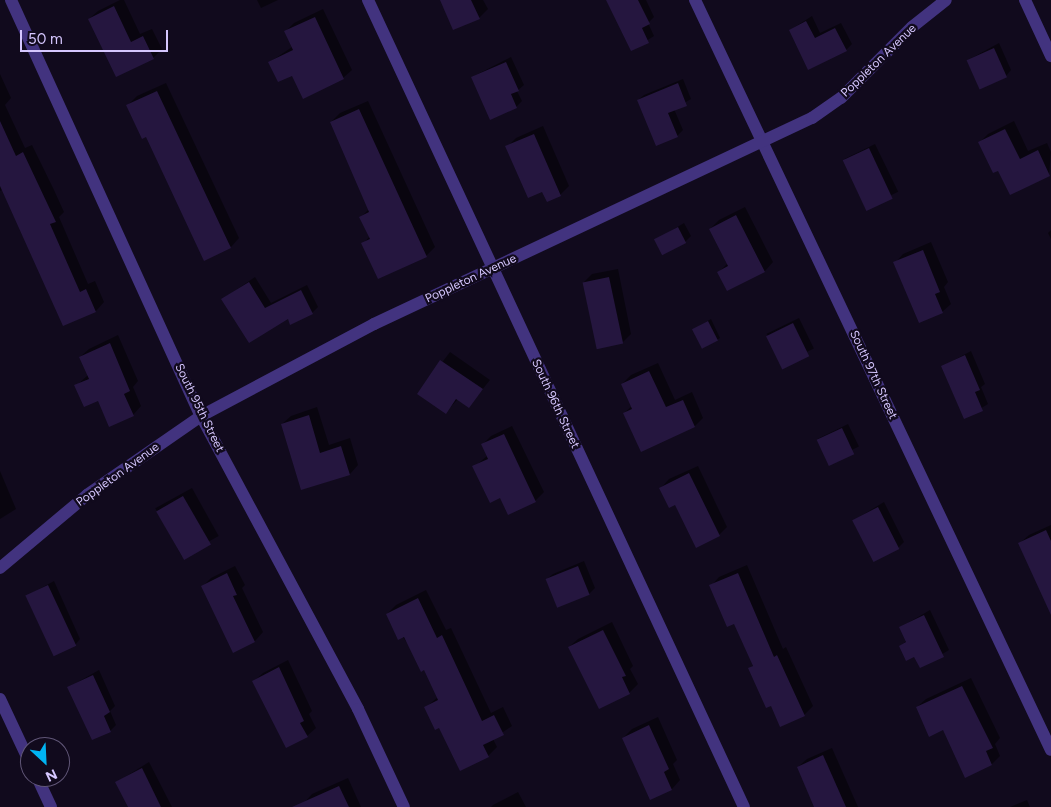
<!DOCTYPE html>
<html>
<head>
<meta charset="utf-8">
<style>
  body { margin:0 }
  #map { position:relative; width:1051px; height:807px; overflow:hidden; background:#110a1d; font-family:Figtree,sans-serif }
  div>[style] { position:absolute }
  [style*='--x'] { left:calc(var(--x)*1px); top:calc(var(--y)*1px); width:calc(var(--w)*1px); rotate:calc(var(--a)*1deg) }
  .shadow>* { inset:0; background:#0007; transform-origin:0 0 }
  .building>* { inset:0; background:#25163f; transform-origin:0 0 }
  .minor>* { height:12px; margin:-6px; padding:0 6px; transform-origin:6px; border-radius:6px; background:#42337f }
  span { translate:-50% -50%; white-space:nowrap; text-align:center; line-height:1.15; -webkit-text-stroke:4.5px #110a1d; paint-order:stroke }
  .street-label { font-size:12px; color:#d6c7ff }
  .north { position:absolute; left:20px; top:737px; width:50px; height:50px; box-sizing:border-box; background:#110a1d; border:1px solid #605677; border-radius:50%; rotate:155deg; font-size:14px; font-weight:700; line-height:20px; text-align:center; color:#d6c7ff }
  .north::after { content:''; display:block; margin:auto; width:18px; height:22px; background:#00b3f2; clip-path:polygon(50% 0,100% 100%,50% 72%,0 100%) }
  .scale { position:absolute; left:20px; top:30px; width:148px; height:22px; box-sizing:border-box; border:2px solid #d6c7ff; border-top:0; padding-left:6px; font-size:15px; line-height:18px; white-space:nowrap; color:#d6c7ff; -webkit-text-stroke:4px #110a1d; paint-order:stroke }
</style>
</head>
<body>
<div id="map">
  <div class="shadow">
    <i style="clip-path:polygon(120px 0,124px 0,140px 34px,152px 29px,162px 49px,153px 58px,89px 19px,98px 11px)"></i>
    <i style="clip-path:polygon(257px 0,278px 0,261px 8px)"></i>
    <i style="clip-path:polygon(441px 0,483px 0,488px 9px,479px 18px)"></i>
    <i style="clip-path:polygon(608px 0,646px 0,654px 17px,648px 23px,654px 36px,632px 50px)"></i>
    <i style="clip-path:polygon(323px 9px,352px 70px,343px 78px,292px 74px,270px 62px,292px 47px,285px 32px,294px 23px)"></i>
    <i style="clip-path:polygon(812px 16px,820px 33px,841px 23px,852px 44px,846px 50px,790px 30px)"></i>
    <i style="clip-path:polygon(999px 43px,1011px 70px,1006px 76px,968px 60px)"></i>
    <i style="clip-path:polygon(511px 57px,524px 85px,517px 91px,522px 101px,516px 107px,472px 77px)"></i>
    <i style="clip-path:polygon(0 74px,11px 98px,5px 105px,25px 148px,32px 145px,54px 190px,64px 212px,59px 217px,88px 284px,95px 281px,104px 302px,96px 311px,64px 325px,3px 189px,0 191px)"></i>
    <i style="clip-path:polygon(683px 79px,691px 99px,674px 109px,683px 130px,677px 136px,638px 100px,644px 95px)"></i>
    <i style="clip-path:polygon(166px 83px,239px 238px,231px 247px,128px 105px,137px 96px)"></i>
    <i style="clip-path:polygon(368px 101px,435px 247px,426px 256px,363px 244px,370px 236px,361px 217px,369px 209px,331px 122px,340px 113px)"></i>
    <i style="clip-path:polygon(1014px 121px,1028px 151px,1047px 143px,1051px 152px,1049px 175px,999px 169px,980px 142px,988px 134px)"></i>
    <i style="clip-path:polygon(543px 126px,569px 186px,560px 195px,543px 190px,507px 147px,516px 138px)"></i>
    <i style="left:875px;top:144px;width:53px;height:34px;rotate:64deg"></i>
    <i style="clip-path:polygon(745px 207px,773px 262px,765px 271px,728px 290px,719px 272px,728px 263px,710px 229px,719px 220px)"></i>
    <i style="clip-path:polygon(684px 223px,691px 236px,685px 242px,656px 240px)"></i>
    <i style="clip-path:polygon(1051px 230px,1051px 239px,1048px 233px)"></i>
    <i style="clip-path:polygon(931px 242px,948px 282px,944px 287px,951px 304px,942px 312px,895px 263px,903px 254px)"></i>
    <i style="clip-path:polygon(618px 269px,631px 334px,622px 343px,583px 283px,592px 274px)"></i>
    <i style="clip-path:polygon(255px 277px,271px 303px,307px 285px,318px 307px,312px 313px,288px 318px,223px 299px)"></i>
    <i style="left:799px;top:318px;width:34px;height:36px;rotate:64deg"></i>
    <i style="clip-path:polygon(711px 319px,720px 338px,703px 348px,694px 329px)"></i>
    <i style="clip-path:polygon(118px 335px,138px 381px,133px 387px,141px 406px,133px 415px,76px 386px,88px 375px,80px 357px,89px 349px)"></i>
    <i style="clip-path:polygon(971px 351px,985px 384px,981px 387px,988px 404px,965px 418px,943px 366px)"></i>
    <i style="clip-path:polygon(450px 352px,490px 380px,469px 406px,458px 399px,446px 412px,419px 393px)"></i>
    <i style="clip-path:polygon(658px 363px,675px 400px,692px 392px,703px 418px,695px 426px,624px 413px,632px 406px,622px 384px,631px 375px)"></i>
    <i style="clip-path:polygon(317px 407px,329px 445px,350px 438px,358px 465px,350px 474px,302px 489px,282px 424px,291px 416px)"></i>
    <i style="left:848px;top:424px;width:25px;height:34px;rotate:64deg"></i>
    <i style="clip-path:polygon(512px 426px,544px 492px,535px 501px,501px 497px,474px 467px,487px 456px,482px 445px,491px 436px)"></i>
    <i style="clip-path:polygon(698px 466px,727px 527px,719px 535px,675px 503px,661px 488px,669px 479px)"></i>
    <i style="clip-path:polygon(0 471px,16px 509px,0 519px)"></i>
    <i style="left:192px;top:488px;width:55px;height:42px;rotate:61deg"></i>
    <i style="clip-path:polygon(884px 502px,904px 542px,898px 548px,854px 520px)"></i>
    <i style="clip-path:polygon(1051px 525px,1051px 612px,1020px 543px,1029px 535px)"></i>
    <i style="clip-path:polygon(584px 561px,595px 588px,589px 594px,547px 579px,553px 574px)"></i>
    <i style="clip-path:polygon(747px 565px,783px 649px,786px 647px,813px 706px,804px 715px,772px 705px,750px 669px,753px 665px,735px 622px,711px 586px,719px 577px)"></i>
    <i style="clip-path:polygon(235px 566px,245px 585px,242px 588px,263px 632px,255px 641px,234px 651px,203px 586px,211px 578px)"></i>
    <i style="clip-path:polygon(54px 581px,80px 639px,75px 645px,27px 596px)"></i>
    <i style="clip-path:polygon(426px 590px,446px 630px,451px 628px,491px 713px,503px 707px,512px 726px,493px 739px,497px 747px,488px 756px,440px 726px,425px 708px,438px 697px,425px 669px,387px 614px,396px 605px)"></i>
    <i style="clip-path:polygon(930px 610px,949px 650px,921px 667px,915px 655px,901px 646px,907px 640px,901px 627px)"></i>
    <i style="clip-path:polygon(612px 622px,633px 666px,630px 669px,638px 684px,629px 693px,569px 647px,578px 639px)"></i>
    <i style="clip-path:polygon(288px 660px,312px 711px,309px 714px,316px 728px,307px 736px,254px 681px,263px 673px)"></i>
    <i style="clip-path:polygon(99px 670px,115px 706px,110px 711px,116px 725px,110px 731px,69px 687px)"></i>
    <i style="clip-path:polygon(971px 678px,1000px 738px,995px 744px,1000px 756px,992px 764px,966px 776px,944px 729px,917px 707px,926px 699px)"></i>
    <i style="clip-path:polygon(658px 717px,677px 760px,673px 764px,680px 780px,672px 789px,651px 798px,623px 738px,632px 729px)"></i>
    <i style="clip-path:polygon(832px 748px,858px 807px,815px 807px,798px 767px,807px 759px)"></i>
    <i style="clip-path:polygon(149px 762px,172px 807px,129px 807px,117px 782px)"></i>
    <i style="clip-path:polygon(348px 778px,361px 807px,306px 807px,304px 803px,312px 794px)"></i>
    <i style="clip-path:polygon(518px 792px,526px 807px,491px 807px,493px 805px)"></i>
    <i style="clip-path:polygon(1027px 800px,1030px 807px,1010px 807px)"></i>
  </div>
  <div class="building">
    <i style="clip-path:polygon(440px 0,471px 0,480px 19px,453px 30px)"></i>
    <i style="clip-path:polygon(606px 0,638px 0,650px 24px,642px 28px,649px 43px,631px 51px)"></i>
    <i style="clip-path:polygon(114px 6px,131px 42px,143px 36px,154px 59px,116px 77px,88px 19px)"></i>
    <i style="clip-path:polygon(315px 17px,344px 79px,303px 99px,292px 76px,278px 82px,268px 62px,293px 50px,284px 31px)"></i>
    <i style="clip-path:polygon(806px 21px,815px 38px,835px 28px,847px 51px,808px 70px,789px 30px)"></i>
    <i style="left:994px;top:48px;width:32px;height:30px;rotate:66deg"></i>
    <i style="clip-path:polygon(506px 62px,519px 91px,511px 94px,517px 108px,490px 120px,471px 77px)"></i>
    <i style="clip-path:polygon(678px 83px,687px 106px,668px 113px,678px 137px,656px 146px,637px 100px)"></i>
    <i style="clip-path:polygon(157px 91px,231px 248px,204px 261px,146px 137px,142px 139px,126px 105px)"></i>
    <i style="clip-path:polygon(359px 109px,427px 257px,378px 279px,361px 243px,370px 239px,359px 217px,369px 212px,330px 122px)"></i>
    <i style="clip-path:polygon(0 121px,16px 156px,23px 152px,56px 222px,50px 224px,80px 292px,86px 289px,96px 312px,63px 326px,0 186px)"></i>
    <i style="clip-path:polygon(1005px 129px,1020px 159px,1038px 150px,1050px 176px,1010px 195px,998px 171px,993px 173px,978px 142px)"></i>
    <i style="clip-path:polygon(534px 134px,561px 196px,547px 202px,542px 192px,528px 198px,505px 146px)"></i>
    <i style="left:869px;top:148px;width:56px;height:29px;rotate:65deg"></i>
    <i style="clip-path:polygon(736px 215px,765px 272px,727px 291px,717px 272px,728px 266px,709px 229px)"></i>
    <i style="left:678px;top:227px;width:18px;height:27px;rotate:63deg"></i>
    <i style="clip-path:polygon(923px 250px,940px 292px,935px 294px,943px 313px,919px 323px,893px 262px)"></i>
    <i style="left:609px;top:277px;width:68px;height:27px;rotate:78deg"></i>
    <i style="clip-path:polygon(249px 282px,265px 308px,301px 290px,313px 314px,290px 325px,288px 319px,249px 343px,221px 299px)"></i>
    <i style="left:708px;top:321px;width:22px;height:18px;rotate:63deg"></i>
    <i style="left:793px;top:323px;width:37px;height:30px;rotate:64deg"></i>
    <i style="clip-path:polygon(110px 343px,130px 391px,124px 394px,134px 416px,109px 427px,98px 401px,84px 407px,74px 385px,89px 379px,79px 357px)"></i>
    <i style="clip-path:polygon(965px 355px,980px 390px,975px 392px,983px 411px,964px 419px,941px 366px)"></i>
    <i style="clip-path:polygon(440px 360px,483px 389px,469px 408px,456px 399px,446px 414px,417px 394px)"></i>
    <i style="clip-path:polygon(649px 371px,666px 407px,683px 400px,695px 427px,641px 452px,623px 413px,632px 409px,621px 384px)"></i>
    <i style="clip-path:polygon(309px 415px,320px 453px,341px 446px,350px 475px,301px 490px,281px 424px)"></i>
    <i style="left:842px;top:428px;width:29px;height:28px;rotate:65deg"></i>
    <i style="clip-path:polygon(504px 434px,536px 502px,508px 515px,500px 498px,490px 503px,472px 466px,488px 459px,481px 444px)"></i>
    <i style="clip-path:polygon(689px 473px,720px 536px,696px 548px,675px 505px,669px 508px,659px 488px)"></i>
    <i style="left:183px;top:496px;width:56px;height:31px;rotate:60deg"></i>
    <i style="left:878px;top:507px;width:47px;height:29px;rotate:63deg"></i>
    <i style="clip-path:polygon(1046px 530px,1051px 541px,1051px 615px,1018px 543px)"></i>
    <i style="left:578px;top:566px;width:31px;height:35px;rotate:68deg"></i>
    <i style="clip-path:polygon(227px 573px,237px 595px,233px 596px,255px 642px,233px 653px,201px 586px)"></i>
    <i style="clip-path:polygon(738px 573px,774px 657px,777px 655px,805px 716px,780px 727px,771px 706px,766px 708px,748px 668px,753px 666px,734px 624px,727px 627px,709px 585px)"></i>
    <i style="left:48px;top:585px;width:67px;height:25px;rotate:65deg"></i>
    <i style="clip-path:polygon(418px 598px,437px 638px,442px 635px,482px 721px,494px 715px,504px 735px,483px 745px,489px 757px,460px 771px,439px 728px,435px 730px,424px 707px,438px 700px,424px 670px,421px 672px,404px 637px,398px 640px,386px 614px)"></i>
    <i style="clip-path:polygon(924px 615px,944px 657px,920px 668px,914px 657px,906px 661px,899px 646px,906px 642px,899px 627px)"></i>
    <i style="clip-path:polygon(603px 630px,626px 676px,622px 677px,630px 694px,599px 709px,568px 647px)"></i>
    <i style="clip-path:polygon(279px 667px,304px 721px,300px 723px,308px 737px,286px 748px,252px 681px)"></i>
    <i style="clip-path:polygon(93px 675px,110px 712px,104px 716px,111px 732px,92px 740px,67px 687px)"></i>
    <i style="clip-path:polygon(962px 686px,993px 748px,986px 751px,992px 765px,965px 778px,943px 730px,929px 737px,916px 707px)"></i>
    <i style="clip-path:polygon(649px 725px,669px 769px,664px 772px,672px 790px,650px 800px,622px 738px)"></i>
    <i style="clip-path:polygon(823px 755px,846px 807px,814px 807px,797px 767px)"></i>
    <i style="clip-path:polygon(142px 768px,161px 807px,128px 807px,115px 782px)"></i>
    <i style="clip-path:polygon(339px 786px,349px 807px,292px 807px)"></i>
  </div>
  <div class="minor">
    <i style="--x:11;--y:0;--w:457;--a:65.5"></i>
    <i style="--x:201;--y:416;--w:332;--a:61.8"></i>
    <i style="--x:358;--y:709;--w:108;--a:64.9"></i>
    <i style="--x:368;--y:0;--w:890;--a:65.02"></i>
    <i style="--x:695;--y:0;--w:830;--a:64.61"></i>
    <i style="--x:1025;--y:0;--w:62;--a:65.1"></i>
    <i style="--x:0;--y:568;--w:114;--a:-40"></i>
    <i style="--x:87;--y:495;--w:139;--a:-34.7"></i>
    <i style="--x:201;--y:416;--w:196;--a:-28"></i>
    <i style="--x:374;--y:324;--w:484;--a:-25.2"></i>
    <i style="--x:812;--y:118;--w:35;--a:-35"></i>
    <i style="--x:841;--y:98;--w:100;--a:-45"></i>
    <i style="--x:912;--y:27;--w:43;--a:-38.5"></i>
    <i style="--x:0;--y:699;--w:71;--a:64.9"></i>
    <i style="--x:37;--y:777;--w:33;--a:65"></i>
  </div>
  <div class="street-label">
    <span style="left:879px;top:61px;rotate:-44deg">Poppleton Avenue</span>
    <span style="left:471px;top:279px;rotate:-25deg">Poppleton Avenue</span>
    <span style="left:873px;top:375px;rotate:65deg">South 97th Street</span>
    <span style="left:555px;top:404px;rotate:65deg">South 96th Street</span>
    <span style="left:199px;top:408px;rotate:64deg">South 95th Street</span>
    <span style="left:118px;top:475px;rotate:-36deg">Poppleton Avenue</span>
  </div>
  <div class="north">N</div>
  <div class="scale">50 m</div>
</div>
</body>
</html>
